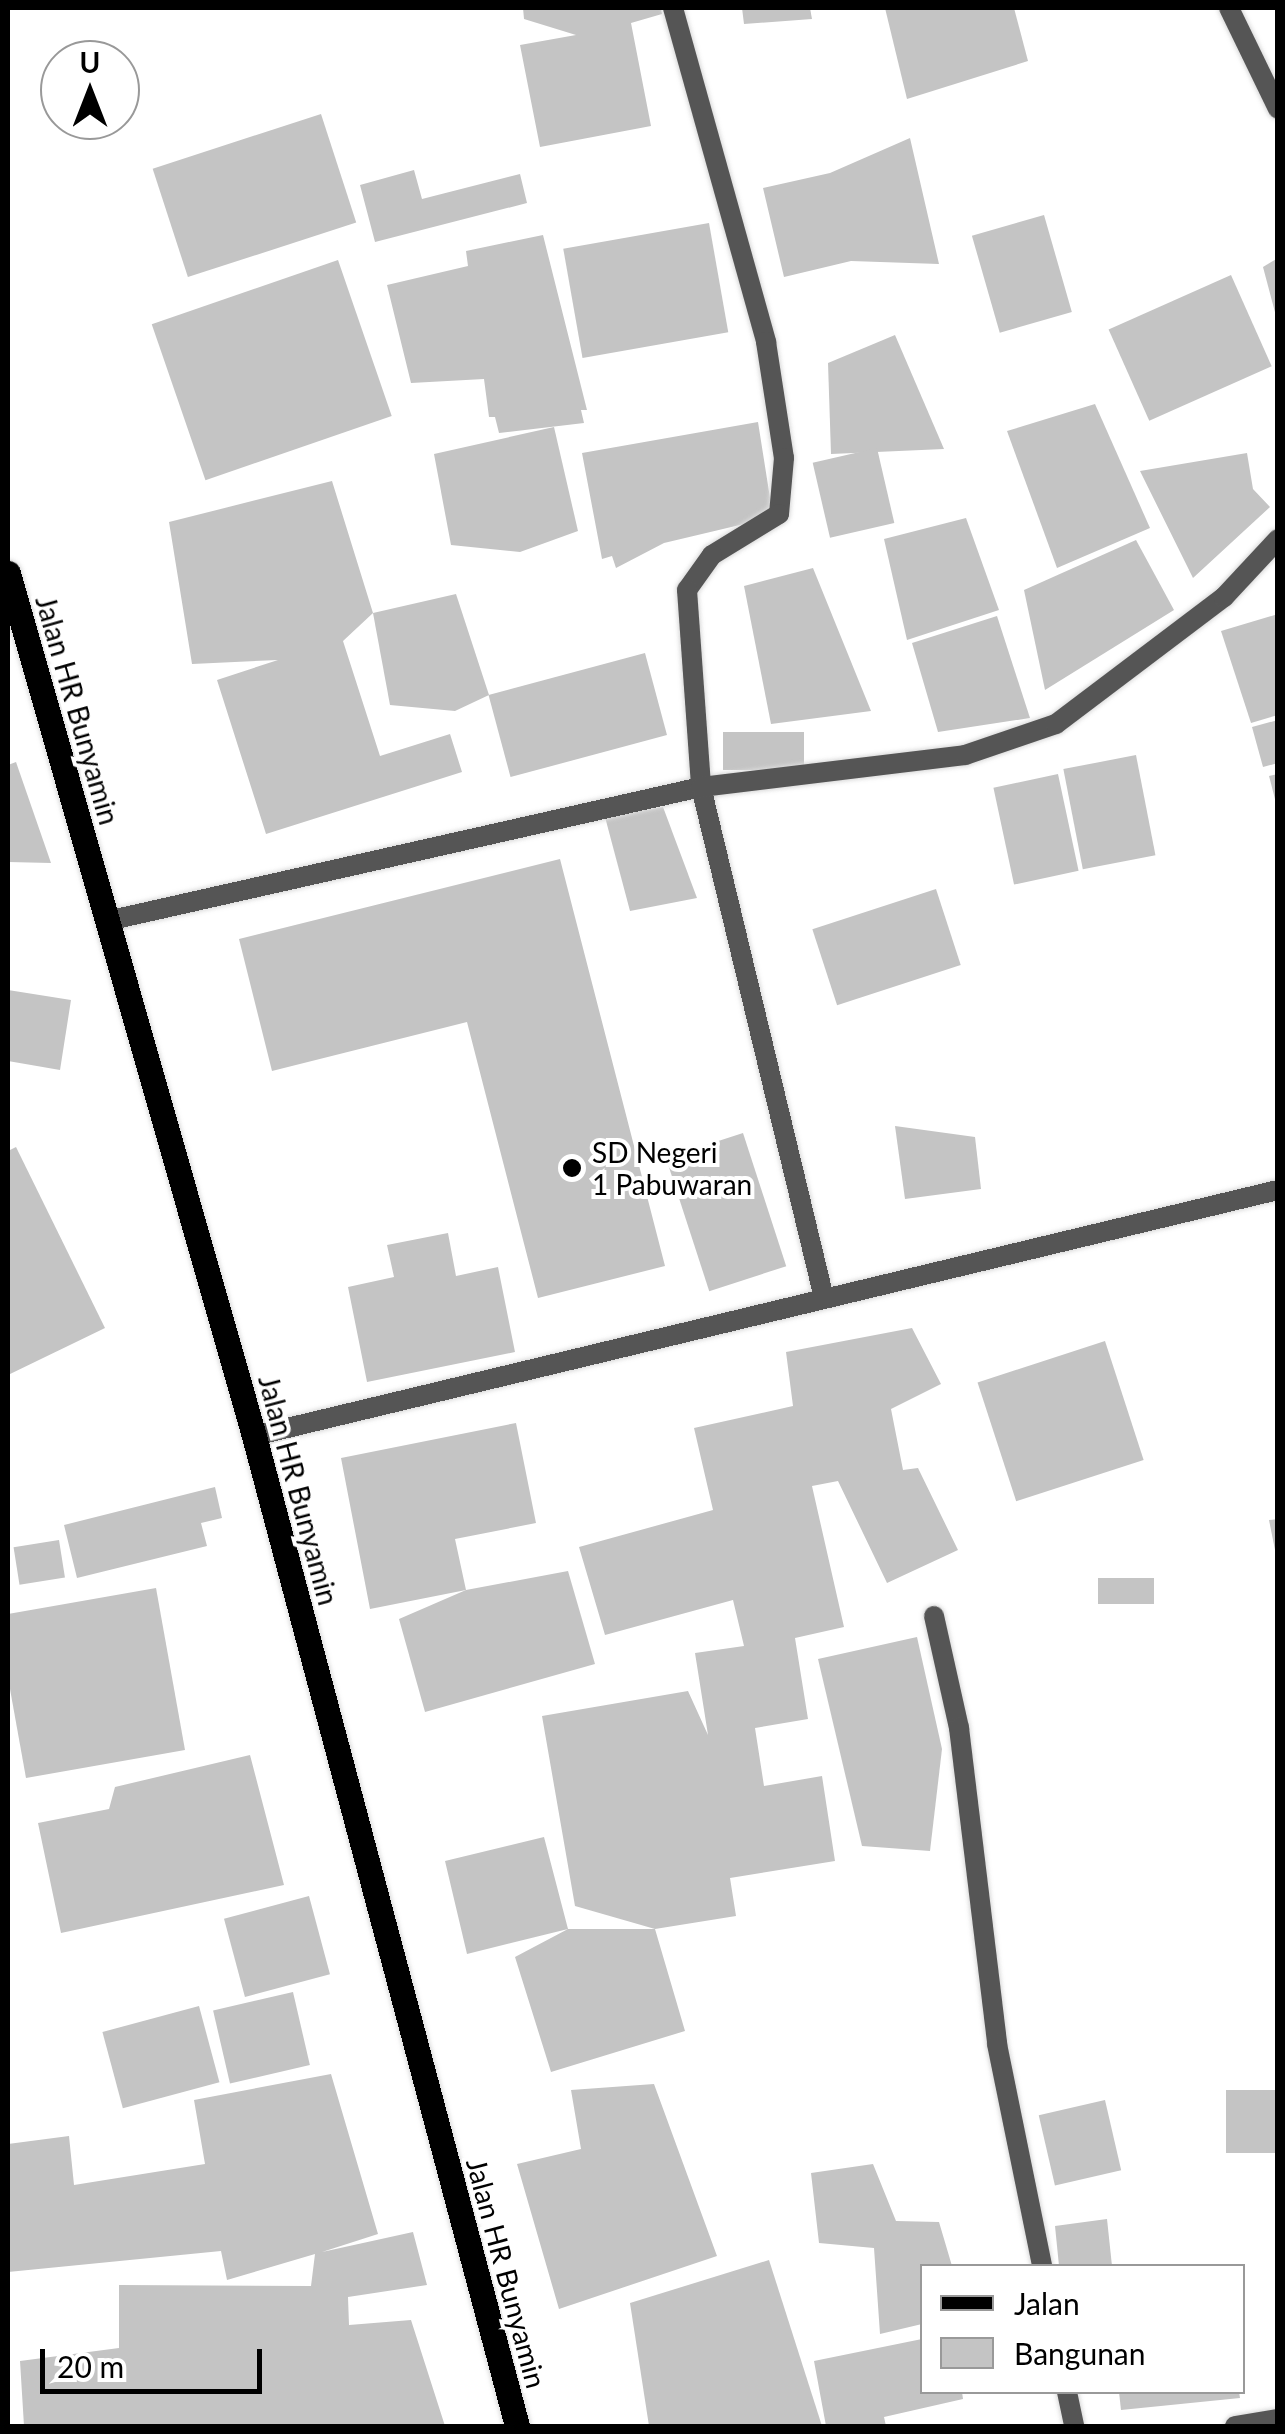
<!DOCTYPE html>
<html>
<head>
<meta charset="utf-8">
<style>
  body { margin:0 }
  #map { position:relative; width:1285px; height:2434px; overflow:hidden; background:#fff; font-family:Lato,sans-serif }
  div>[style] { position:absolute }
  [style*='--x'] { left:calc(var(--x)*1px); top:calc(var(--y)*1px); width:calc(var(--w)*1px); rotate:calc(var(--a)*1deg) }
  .building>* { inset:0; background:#c4c4c4; transform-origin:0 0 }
  .roads { filter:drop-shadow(0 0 2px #dbdbdb) drop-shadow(0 0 2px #dbdbdb) }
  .street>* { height:20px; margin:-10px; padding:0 10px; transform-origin:10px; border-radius:10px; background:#555 }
  .primary>* { height:25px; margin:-12.5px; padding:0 12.5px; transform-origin:12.5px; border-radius:12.5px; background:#000 }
  .dots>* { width:28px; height:28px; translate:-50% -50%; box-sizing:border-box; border:5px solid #fff; border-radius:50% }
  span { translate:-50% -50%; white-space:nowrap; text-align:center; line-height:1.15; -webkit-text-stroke:8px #fff; paint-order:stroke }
  .street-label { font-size:28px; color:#000 }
  .poi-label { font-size:28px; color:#000 }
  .left { translate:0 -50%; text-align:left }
  .frame { position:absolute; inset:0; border:10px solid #000; pointer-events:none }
  .legend { position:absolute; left:920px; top:2264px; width:325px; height:130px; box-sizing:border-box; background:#fff; border:2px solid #999; margin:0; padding:12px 18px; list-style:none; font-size:30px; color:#000 }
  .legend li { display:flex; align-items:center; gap:20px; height:50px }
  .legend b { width:50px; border:2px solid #999 }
  .north { position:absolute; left:40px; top:40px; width:100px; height:100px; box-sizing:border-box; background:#fff; border:2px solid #999; border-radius:50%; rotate:0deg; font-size:28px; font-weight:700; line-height:40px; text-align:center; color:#000 }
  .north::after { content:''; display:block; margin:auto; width:35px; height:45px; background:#000; clip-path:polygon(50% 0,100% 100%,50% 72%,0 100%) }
  .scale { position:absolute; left:40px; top:2349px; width:222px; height:45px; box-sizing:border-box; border:5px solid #000; border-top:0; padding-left:12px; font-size:30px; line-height:35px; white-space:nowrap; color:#000; -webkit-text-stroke:8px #fff; paint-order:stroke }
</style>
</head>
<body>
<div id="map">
  <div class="building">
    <i style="clip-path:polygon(523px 8px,661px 8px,662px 14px,631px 23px,651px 126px,540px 147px,520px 45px,576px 35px,524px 19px)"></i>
    <i style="clip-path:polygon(742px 8px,810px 8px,812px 19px,744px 24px)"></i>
    <i style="clip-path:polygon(885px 8px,1014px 8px,1028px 61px,907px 99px)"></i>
    <i style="left:321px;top:114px;width:114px;height:177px;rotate:72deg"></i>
    <i style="clip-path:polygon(910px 138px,939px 264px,851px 261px,784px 277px,763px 188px,830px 173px)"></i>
    <i style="clip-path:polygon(414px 170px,422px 199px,520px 174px,527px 203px,375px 242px,360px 185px)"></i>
    <i style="left:1044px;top:215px;width:101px;height:75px;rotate:74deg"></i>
    <i style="left:709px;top:223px;width:111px;height:148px;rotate:80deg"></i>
    <i style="clip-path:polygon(543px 235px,587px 410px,581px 410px,584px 423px,499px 433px,495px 417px,489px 417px,484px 379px,411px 383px,387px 285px,468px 266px,466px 251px)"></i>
    <i style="clip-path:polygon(1278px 258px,1278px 316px,1276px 316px,1263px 267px)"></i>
    <i style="left:338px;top:260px;width:165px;height:197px;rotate:71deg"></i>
    <i style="left:1231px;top:275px;width:100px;height:134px;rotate:66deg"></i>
    <i style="clip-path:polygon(895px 335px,944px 449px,831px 454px,828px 363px)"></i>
    <i style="clip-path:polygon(1095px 404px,1150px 528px,1057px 568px,1007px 431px)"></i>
    <i style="clip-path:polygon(758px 422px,773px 517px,664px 543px,616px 568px,612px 556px,602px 559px,582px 453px)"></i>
    <i style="clip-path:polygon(554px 427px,578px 531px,520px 552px,451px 545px,434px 454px)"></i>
    <i style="left:877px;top:448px;width:77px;height:66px;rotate:77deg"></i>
    <i style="clip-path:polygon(1247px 453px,1253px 489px,1270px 507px,1193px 578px,1140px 471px)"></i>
    <i style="clip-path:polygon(332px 481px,373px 613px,343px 641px,380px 756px,450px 734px,462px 772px,266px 834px,217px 680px,278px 660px,192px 664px,169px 522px)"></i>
    <i style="clip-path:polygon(966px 518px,999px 610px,907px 640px,884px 539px)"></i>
    <i style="clip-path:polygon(1136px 540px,1174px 610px,1045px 690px,1024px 590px)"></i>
    <i style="clip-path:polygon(813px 568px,871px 711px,771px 724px,744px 586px)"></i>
    <i style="clip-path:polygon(456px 594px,489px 695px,455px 711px,390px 705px,373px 613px)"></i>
    <i style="clip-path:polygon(1278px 614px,1278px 715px,1251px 723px,1221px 631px)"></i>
    <i style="clip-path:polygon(997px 616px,1030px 718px,938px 732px,912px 643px)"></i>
    <i style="left:645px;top:653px;width:85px;height:162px;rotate:75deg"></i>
    <i style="clip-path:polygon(1278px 720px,1278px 763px,1263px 767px,1252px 727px)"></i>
    <i style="left:804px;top:732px;width:38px;height:81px;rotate:90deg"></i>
    <i style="left:1136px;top:755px;width:102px;height:74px;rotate:79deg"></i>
    <i style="clip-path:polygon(16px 762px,51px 863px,8px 862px,8px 765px)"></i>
    <i style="left:1058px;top:774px;width:99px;height:66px;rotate:78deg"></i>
    <i style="clip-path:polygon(1278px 774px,1278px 803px,1276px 803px,1269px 776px)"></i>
    <i style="clip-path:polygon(663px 807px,697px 898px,630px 911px,605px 817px)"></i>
    <i style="clip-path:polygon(560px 859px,665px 1266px,538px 1298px,467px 1022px,272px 1071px,239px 939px)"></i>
    <i style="left:936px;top:889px;width:80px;height:130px;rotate:72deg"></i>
    <i style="clip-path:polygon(8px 990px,71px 1000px,60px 1070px,8px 1061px)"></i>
    <i style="clip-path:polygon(895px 1126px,975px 1137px,981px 1189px,905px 1199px)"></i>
    <i style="left:743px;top:1133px;width:140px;height:81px;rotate:72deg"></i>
    <i style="clip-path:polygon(16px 1147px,105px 1328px,8px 1375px,8px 1151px)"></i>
    <i style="clip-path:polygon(448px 1233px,456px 1276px,498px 1267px,515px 1352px,367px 1382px,348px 1287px,394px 1277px,387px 1245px)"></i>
    <i style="clip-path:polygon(912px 1328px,941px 1384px,891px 1409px,903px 1470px,918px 1468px,958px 1550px,887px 1583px,838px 1481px,812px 1486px,844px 1627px,795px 1638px,808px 1719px,755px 1728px,764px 1786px,822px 1776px,835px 1861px,730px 1878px,736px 1916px,655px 1929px,575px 1906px,542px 1716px,688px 1691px,708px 1735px,695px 1653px,744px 1646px,733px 1600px,605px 1635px,579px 1547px,713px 1510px,694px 1428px,793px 1406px,786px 1352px)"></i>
    <i style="left:1105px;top:1341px;width:125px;height:134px;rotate:72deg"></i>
    <i style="clip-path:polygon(516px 1423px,536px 1523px,455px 1539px,466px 1590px,370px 1609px,341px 1458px)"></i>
    <i style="clip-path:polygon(215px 1487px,222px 1518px,201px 1523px,207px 1546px,77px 1578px,64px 1525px)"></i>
    <i style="clip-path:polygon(1278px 1519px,1278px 1555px,1276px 1555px,1269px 1520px)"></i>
    <i style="left:59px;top:1540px;width:38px;height:46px;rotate:81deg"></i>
    <i style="clip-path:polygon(568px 1571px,595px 1664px,425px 1712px,399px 1619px,466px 1590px)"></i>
    <i style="left:1154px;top:1578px;width:26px;height:56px;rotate:90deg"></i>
    <i style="clip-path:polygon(156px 1588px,185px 1750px,26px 1778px,8px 1678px,8px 1614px)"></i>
    <i style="clip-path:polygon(917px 1637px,942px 1749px,930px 1851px,862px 1846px,818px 1659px)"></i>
    <i style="clip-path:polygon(250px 1755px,284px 1885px,61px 1933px,38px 1823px,109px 1809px,115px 1787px)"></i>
    <i style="clip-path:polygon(544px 1837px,568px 1929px,655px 1929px,685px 2031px,551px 2072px,515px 1957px,568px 1929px,467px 1954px,445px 1861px)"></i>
    <i style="left:309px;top:1896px;width:81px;height:88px;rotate:75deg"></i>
    <i style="left:293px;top:1992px;width:75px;height:82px;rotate:77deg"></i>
    <i style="left:199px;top:2006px;width:79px;height:100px;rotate:75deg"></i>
    <i style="clip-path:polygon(331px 2074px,378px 2234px,322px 2252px,413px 2232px,427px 2285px,348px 2297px,349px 2325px,411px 2320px,445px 2426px,24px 2426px,20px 2361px,119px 2348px,119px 2285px,311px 2286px,315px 2254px,227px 2280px,221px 2251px,8px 2272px,8px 2144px,69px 2136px,74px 2185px,205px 2164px,194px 2100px)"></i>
    <i style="clip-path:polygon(654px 2084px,717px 2256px,559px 2309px,517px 2164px,581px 2149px,571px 2090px)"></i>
    <i style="left:1226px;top:2090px;width:52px;height:63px"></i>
    <i style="left:1105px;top:2100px;width:72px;height:68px;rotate:77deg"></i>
    <i style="clip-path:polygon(873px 2164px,896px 2221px,939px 2222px,952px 2266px,922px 2266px,922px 2324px,880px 2334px,874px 2248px,819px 2243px,811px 2173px)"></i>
    <i style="clip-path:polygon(1107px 2219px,1112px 2266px,1059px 2266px,1055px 2226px)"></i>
    <i style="clip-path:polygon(769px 2260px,822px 2426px,649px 2426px,630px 2303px)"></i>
    <i style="clip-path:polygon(922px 2339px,922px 2392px,962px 2392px,963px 2399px,884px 2417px,886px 2426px,826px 2426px,814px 2361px)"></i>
    <i style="clip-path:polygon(1119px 2392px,1239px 2392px,1240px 2398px,1121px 2410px)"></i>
  </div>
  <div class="roads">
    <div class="street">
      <i style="--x:673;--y:8;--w:347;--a:74.4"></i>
      <i style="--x:766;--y:342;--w:117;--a:81.2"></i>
      <i style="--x:784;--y:458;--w:56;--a:95.1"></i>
      <i style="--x:779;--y:514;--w:79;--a:148.5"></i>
      <i style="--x:712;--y:555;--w:43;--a:125.5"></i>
      <i style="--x:687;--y:590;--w:197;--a:85.9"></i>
      <i style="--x:701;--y:787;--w:526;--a:76.47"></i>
      <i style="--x:1229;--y:8;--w:112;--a:64.1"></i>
      <i style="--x:107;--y:921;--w:609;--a:-12.71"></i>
      <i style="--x:701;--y:787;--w:266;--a:-6.9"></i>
      <i style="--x:965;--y:755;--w:96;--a:-18.8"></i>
      <i style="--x:1056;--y:724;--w:211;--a:-37.1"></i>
      <i style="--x:1224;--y:597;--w:79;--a:-47"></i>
      <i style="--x:254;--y:1436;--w:1053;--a:-13.51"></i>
      <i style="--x:934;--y:1616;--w:115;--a:77.4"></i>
      <i style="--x:959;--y:1728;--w:318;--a:83.1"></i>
      <i style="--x:997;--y:2044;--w:227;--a:78.5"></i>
      <i style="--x:1067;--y:2392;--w:35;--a:78"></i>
      <i style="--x:1235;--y:2426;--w:44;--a:-9.2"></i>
    </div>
    <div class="primary">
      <i style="--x:8;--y:573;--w:897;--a:74.09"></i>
      <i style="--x:254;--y:1436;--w:1024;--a:75.12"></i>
    </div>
  </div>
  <div class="dots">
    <i style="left:572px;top:1168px;background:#000"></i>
  </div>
  <div class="street-label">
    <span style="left:78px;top:710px;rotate:74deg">Jalan HR Bunyamin</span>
    <span style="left:299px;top:1490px;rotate:75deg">Jalan HR Bunyamin</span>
    <span style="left:507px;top:2273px;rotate:75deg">Jalan HR Bunyamin</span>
  </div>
  <div class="poi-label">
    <span class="left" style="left:592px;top:1168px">SD Negeri<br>1 Pabuwaran</span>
  </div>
  <div class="frame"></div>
  <ul class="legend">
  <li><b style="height:12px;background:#000"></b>Jalan</li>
  <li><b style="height:28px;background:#c4c4c4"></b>Bangunan</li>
  </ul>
  <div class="north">U</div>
  <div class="scale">20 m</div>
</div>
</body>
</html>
